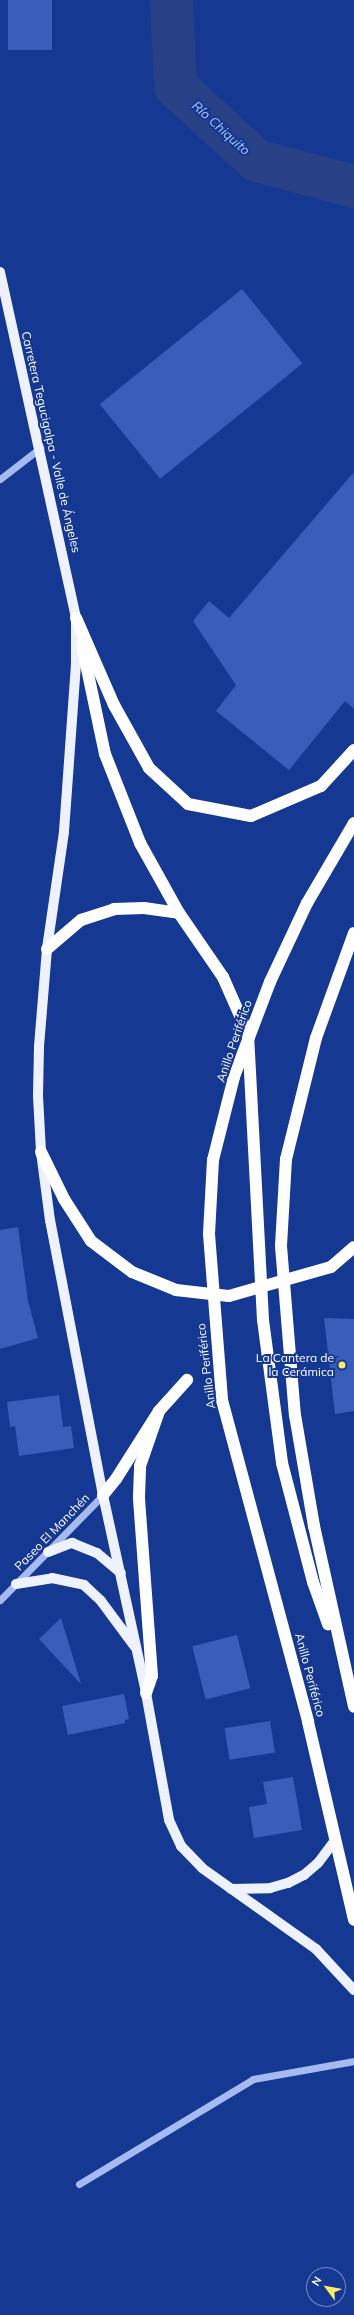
<!DOCTYPE html>
<html>
<head>
<meta charset="utf-8">
<style>
  body { margin:0 }
  #map { position:relative; width:354px; height:2315px; overflow:hidden; background:#153893; font-family:Mulish,sans-serif }
  div>[style] { position:absolute }
  [style*='--x'] { left:calc(var(--x)*1px); top:calc(var(--y)*1px); width:calc(var(--w)*1px); rotate:calc(var(--a)*1deg) }
  .river>* { height:43px; margin:-21.5px; padding:0 21.5px; transform-origin:21.5px; border-radius:21.5px; background:#274086 }
  .building>* { inset:0; background:#395eba; transform-origin:0 0 }
  .minor>* { height:7px; margin:-3.5px; padding:0 3.5px; transform-origin:3.5px; border-radius:3.5px; background:#a4baf1 }
  .major>* { height:10px; margin:-5px; padding:0 5px; transform-origin:5px; border-radius:5px; background:#eef2ff }
  .highway>* { height:12px; margin:-6px; padding:0 6px; transform-origin:6px; border-radius:6px; background:#fff }
  .highway-bridge>* { height:12px; margin:-6px; padding:0 6px; transform-origin:6px; border-radius:6px; background:#fff }
  .dots>* { width:11px; height:11px; translate:-50% -50%; box-sizing:border-box; border:2px solid #153893; border-radius:50% }
  span { translate:-50% -50%; white-space:nowrap; text-align:center; line-height:1.15; -webkit-text-stroke:4px #153893; paint-order:stroke }
  .street-label { font-size:12px; color:#fff }
  .poi-label { font-size:12px; color:#fff }
  .right { translate:-100% -50%; text-align:right }
  .water-label { font-size:13px; color:#b0c5f8; font-style:italic }
  .north { position:absolute; left:306px; top:2267px; width:40px; height:40px; box-sizing:border-box; background:#153893; border:1px solid #7388be; border-radius:50%; rotate:302deg; font-size:11px; font-weight:700; line-height:16px; text-align:center; color:#fff }
  .north::after { content:''; display:block; margin:auto; width:14px; height:18px; background:#ffeb64; clip-path:polygon(50% 0,100% 100%,50% 72%,0 100%) }
</style>
</head>
<body>
<div id="map">
  <div class="river">
    <i style="--x:171;--y:0;--w:86;--a:87.3"></i>
    <i style="--x:175;--y:86;--w:110;--a:42.4"></i>
    <i style="--x:256;--y:160;--w:101;--a:14.9"></i>
  </div>
  <div class="building">
    <i style="left:8px;top:0;width:44px;height:50px"></i>
    <i style="left:242px;top:289px;width:96px;height:183px;rotate:51deg"></i>
    <i style="clip-path:polygon(354px 472px,354px 709px,345px 701px,289px 770px,216px 711px,236px 685px,193px 621px,209px 601px,229px 618px)"></i>
    <i style="clip-path:polygon(18px 1227px,28px 1301px,38px 1338px,0 1349px,0 1230px)"></i>
    <i style="clip-path:polygon(324px 1318px,354px 1319px,354px 1411px,335px 1414px)"></i>
    <i style="clip-path:polygon(59px 1395px,63px 1427px,71px 1426px,74px 1448px,19px 1456px,15px 1426px,10px 1427px,7px 1402px)"></i>
    <i style="clip-path:polygon(61px 1618px,81px 1684px,39px 1639px)"></i>
    <i style="left:237px;top:1635px;width:55px;height:46px;rotate:76deg"></i>
    <i style="clip-path:polygon(124px 1694px,129px 1719px,125px 1720px,125px 1723px,68px 1735px,62px 1706px)"></i>
    <i style="left:270px;top:1721px;width:32px;height:46px;rotate:81deg"></i>
    <i style="clip-path:polygon(293px 1777px,302px 1830px,254px 1838px,249px 1807px,267px 1804px,263px 1782px)"></i>
  </div>
  <div class="minor">
    <i style="--x:0;--y:479;--w:51;--a:-37.8"></i>
    <i style="--x:0;--y:1600;--w:147;--a:-45.6"></i>
    <i style="--x:79;--y:2184;--w:203;--a:-31.1"></i>
    <i style="--x:253;--y:2079;--w:103;--a:-10.1"></i>
  </div>
  <div class="major">
    <i style="--x:0;--y:272;--w:354;--a:77.6"></i>
    <i style="--x:76;--y:618;--w:46;--a:90"></i>
    <i style="--x:76;--y:664;--w:168;--a:94.1"></i>
    <i style="--x:64;--y:832;--w:118;--a:98.3"></i>
    <i style="--x:47;--y:949;--w:98;--a:94.7"></i>
    <i style="--x:39;--y:1047;--w:49;--a:91.2"></i>
    <i style="--x:38;--y:1096;--w:56;--a:86.9"></i>
    <i style="--x:41;--y:1152;--w:69;--a:82.5"></i>
    <i style="--x:50;--y:1220;--w:280;--a:79.1"></i>
    <i style="--x:103;--y:1495;--w:203;--a:77.7"></i>
    <i style="--x:146;--y:1693;--w:129;--a:79.7"></i>
    <i style="--x:169;--y:1820;--w:29;--a:65"></i>
    <i style="--x:181;--y:1846;--w:30;--a:46"></i>
    <i style="--x:202;--y:1868;--w:140;--a:35.4"></i>
    <i style="--x:316;--y:1949;--w:56;--a:47.2"></i>
    <i style="--x:48;--y:1552;--w:26;--a:-21"></i>
    <i style="--x:72;--y:1543;--w:27;--a:22"></i>
    <i style="--x:97;--y:1553;--w:31;--a:40"></i>
    <i style="--x:16;--y:1584;--w:36;--a:-9"></i>
    <i style="--x:52;--y:1578;--w:33;--a:12"></i>
    <i style="--x:84;--y:1585;--w:23;--a:43"></i>
    <i style="--x:101;--y:1601;--w:57;--a:53.5"></i>
    <i style="--x:231;--y:1889;--w:39;--a:-1"></i>
    <i style="--x:270;--y:1888;--w:19;--a:-16"></i>
    <i style="--x:288;--y:1883;--w:18;--a:-27"></i>
    <i style="--x:304;--y:1875;--w:18;--a:-41"></i>
    <i style="--x:318;--y:1863;--w:30;--a:-53"></i>
  </div>
  <div class="highway">
    <i style="--x:76;--y:618;--w:95;--a:66.4"></i>
    <i style="--x:114;--y:705;--w:72;--a:60.9"></i>
    <i style="--x:149;--y:768;--w:53;--a:42.7"></i>
    <i style="--x:188;--y:804;--w:64;--a:10.8"></i>
    <i style="--x:251;--y:816;--w:76;--a:-23.2"></i>
    <i style="--x:321;--y:786;--w:49;--a:-47.5"></i>
    <i style="--x:82;--y:645;--w:111;--a:78.1"></i>
    <i style="--x:105;--y:754;--w:96;--a:68.5"></i>
    <i style="--x:140;--y:843;--w:80;--a:60.9"></i>
    <i style="--x:354;--y:823;--w:93;--a:120.4"></i>
    <i style="--x:307;--y:903;--w:87;--a:115.1"></i>
    <i style="--x:270;--y:982;--w:102;--a:110.8"></i>
    <i style="--x:234;--y:1077;--w:86;--a:104.2"></i>
    <i style="--x:213;--y:1160;--w:74;--a:93.1"></i>
    <i style="--x:209;--y:1234;--w:167;--a:85.5"></i>
    <i style="--x:222;--y:1400;--w:333;--a:75"></i>
    <i style="--x:308;--y:1722;--w:203;--a:76.9"></i>
    <i style="--x:354;--y:933;--w:112;--a:109.9"></i>
    <i style="--x:316;--y:1038;--w:125;--a:103.9"></i>
    <i style="--x:286;--y:1159;--w:87;--a:93.3"></i>
    <i style="--x:281;--y:1246;--w:170;--a:85.3"></i>
    <i style="--x:295;--y:1415;--w:113;--a:80.3"></i>
    <i style="--x:314;--y:1526;--w:185;--a:77.5"></i>
    <i style="--x:47;--y:949;--w:45;--a:-40.5"></i>
    <i style="--x:81;--y:920;--w:35;--a:-18"></i>
    <i style="--x:114;--y:909;--w:30;--a:-2"></i>
    <i style="--x:144;--y:908;--w:35;--a:8"></i>
    <i style="--x:41;--y:1152;--w:52;--a:63.9"></i>
    <i style="--x:64;--y:1199;--w:50;--a:57.3"></i>
    <i style="--x:331;--y:1267;--w:30;--a:-41"></i>
    <i style="--x:282;--y:1463;--w:123;--a:75.4"></i>
    <i style="--x:313;--y:1582;--w:45;--a:70.3"></i>
    <i style="--x:103;--y:1495;--w:21;--a:-51"></i>
    <i style="--x:116;--y:1479;--w:80;--a:-57.7"></i>
    <i style="--x:159;--y:1411;--w:42;--a:-47.9"></i>
    <i style="--x:146;--y:1693;--w:18;--a:-71"></i>
    <i style="--x:152;--y:1676;--w:179;--a:-94.2"></i>
    <i style="--x:139;--y:1497;--w:31;--a:-88"></i>
    <i style="--x:140;--y:1466;--w:58;--a:-70.9"></i>
  </div>
  <div class="highway-bridge">
    <i style="--x:179;--y:913;--w:78;--a:55.5"></i>
    <i style="--x:223;--y:977;--w:62;--a:66.3"></i>
    <i style="--x:248;--y:1034;--w:286;--a:87"></i>
    <i style="--x:263;--y:1320;--w:144;--a:82.4"></i>
    <i style="--x:91;--y:1241;--w:51;--a:37.1"></i>
    <i style="--x:132;--y:1272;--w:48;--a:22.2"></i>
    <i style="--x:176;--y:1290;--w:53;--a:6.5"></i>
    <i style="--x:229;--y:1296;--w:106;--a:-15.9"></i>
  </div>
  <div class="dots">
    <i style="left:342px;top:1365px;background:#ffeb64"></i>
  </div>
  <div class="street-label">
    <span style="left:51px;top:442px;rotate:77deg">Carretera Tegucigalpa - Valle de Ángeles</span>
    <span style="left:234px;top:1041px;rotate:-71deg">Anillo Periférico</span>
    <span style="left:206px;top:1366px;rotate:-97deg">Anillo Periférico</span>
    <span style="left:52px;top:1532px;rotate:-46deg">Paseo El Manchén</span>
    <span style="left:310px;top:1675px;rotate:75deg">Anillo Periférico</span>
  </div>
  <div class="poi-label">
    <span class="right" style="left:334px;top:1365px">La Cantera de<br>la Cerámica</span>
  </div>
  <div class="water-label">
    <span style="left:221px;top:128px;rotate:42deg">Río Chiquito</span>
  </div>
  <div class="north">N</div>
</div>
</body>
</html>
